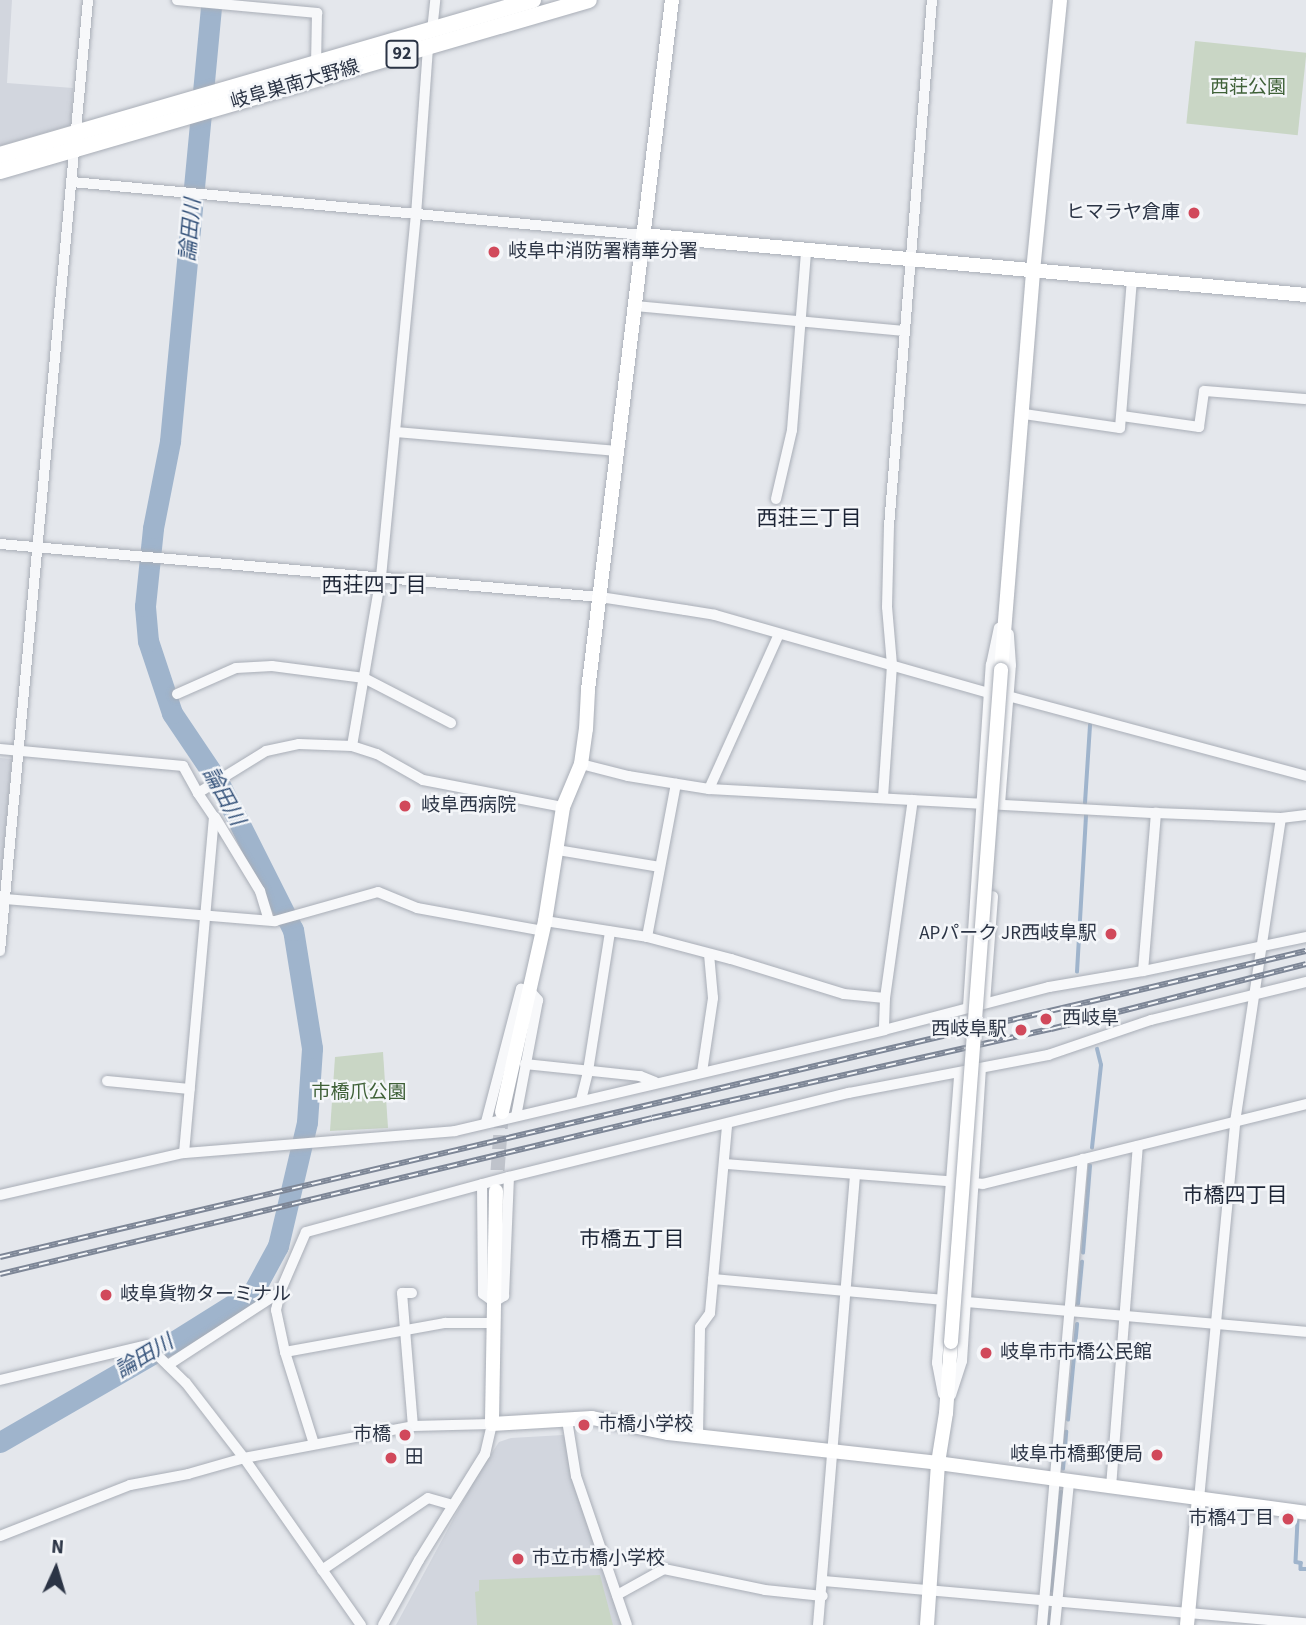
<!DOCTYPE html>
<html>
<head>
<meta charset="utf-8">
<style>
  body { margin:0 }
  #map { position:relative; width:1306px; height:1625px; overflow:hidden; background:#e4e7ec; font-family:"Source Sans 3","Noto Sans JP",sans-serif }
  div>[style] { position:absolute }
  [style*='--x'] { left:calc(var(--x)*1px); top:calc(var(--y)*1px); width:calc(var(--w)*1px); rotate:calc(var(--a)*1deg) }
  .built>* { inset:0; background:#d2d6de }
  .green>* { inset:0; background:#c9d6c5; transform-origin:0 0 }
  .stream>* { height:3.5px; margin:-1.75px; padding:0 1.75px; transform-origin:1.75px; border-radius:1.75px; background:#9fb4cc }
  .river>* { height:21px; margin:-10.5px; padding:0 10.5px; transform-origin:10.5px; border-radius:10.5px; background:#9fb4cc }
  .secondary-tunnel>* { height:14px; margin-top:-7px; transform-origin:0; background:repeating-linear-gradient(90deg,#bfc3cb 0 14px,transparent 0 21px) }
  .roads { filter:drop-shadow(0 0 2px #a9aeb7) drop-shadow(0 0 2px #a9aeb7) }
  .street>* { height:10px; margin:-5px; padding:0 5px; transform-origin:5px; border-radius:5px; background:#f7f8fa }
  .secondary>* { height:14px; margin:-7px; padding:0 7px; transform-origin:7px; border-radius:7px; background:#fff }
  .primary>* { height:16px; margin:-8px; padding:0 8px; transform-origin:8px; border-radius:8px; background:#fff }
  .rail>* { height:6px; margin-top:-3px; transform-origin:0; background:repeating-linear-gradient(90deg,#f4f6f9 0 10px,#7d8696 0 20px); box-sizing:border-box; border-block:2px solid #7d8696 }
  .bridges { filter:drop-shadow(0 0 2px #a9aeb7) drop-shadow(0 0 2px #a9aeb7) }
  .secondary-bridge>* { height:14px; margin:-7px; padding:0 7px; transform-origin:7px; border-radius:7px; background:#fff }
  .dots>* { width:19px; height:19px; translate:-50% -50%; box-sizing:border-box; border:4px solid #f4f6f9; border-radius:50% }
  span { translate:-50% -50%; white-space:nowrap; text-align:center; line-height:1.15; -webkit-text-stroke:5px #f4f6f9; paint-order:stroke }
  .shield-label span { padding:2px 5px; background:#f4f6f9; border:2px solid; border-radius:5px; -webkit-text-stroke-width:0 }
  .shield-label { font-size:18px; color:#2b3445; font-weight:700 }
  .street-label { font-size:19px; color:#2b3445 }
  .park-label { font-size:19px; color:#3f6138 }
  .poi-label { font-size:19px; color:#2b3445 }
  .right { translate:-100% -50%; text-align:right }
  .left { translate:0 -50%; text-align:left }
  .water-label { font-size:21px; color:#34527a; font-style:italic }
  .neighbourhood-label { font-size:21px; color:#1d2536 }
  .north { position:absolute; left:21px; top:1534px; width:70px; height:70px; -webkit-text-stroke:5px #f4f6f9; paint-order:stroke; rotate:4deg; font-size:19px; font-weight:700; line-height:28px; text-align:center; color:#2b3445 }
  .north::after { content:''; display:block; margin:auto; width:24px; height:32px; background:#2b3445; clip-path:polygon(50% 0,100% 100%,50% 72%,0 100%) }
</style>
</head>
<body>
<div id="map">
  <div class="built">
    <i style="clip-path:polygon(0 0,12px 0,7px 83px,73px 88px,71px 125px,0 146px)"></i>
    <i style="clip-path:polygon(0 758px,12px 759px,0 891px)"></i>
    <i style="clip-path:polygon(563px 1435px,568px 1439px,625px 1625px,396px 1625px,476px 1477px,499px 1442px,511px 1438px)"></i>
  </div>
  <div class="green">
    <i style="left:1195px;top:41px;width:112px;height:83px;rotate:6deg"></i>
    <i style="clip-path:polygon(383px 1052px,388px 1128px,330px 1131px,335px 1057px)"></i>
    <i style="clip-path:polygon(600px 1575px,613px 1625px,477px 1625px,475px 1592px,479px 1591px,479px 1580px)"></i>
  </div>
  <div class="stream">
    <i style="--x:1085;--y:803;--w:78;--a:-86.3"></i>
    <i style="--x:1077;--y:972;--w:158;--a:-86.7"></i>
    <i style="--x:1092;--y:1148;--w:83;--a:-83.8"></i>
    <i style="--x:1101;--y:1065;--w:16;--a:-104"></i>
    <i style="--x:1083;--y:1253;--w:87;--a:-85.4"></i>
    <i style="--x:1078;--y:1304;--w:42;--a:-84.6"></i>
    <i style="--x:1068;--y:1420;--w:96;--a:-84.6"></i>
    <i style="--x:1063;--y:1469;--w:37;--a:-85"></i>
    <i style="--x:1298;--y:1521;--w:41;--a:92.8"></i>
    <i style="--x:1296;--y:1562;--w:5;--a:11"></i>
    <i style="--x:1301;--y:1563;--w:6;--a:90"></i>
    <i style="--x:1301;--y:1569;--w:5;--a:0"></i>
    <i style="--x:1052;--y:1591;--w:99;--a:-84.8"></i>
    <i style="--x:1049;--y:1625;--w:13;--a:-86"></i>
  </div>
  <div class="river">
    <i style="--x:0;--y:1442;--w:196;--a:-30"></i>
    <i style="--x:170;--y:1344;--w:98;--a:-32.1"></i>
    <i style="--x:253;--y:1292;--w:52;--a:-61.5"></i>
    <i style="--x:278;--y:1246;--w:127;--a:-76.8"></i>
    <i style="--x:307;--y:1122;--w:74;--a:-86.1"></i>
    <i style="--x:312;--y:1048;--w:120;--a:-99.1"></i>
    <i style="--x:293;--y:930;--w:165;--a:-116.7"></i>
    <i style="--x:219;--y:783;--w:84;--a:-123.9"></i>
    <i style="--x:172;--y:713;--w:76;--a:-108.4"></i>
    <i style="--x:148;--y:641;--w:35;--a:-95"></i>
    <i style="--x:145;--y:606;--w:78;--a:-84.1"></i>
    <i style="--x:153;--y:528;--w:89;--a:-78.9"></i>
    <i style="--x:170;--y:441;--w:443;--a:-84.6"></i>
  </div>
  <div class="secondary-tunnel">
    <i style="--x:496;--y:1191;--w:79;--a:-85.7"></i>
  </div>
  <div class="roads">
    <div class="street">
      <i style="--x:177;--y:0;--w:141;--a:5.3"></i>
      <i style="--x:317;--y:13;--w:52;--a:91.1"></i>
      <i style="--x:432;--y:31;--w:31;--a:-84"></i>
      <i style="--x:72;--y:182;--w:573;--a:5.3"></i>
      <i style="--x:635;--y:306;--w:271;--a:5.3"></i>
      <i style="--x:1024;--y:414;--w:97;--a:8.3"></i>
      <i style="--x:1120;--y:428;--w:148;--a:-85.4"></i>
      <i style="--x:1122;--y:416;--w:78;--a:8.1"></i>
      <i style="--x:1199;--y:427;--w:36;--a:-82"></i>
      <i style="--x:1204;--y:391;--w:102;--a:4.5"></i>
      <i style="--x:395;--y:432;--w:224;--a:4.9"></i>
      <i style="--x:776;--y:499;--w:71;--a:-76.9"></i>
      <i style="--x:792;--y:430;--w:180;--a:-85.5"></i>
      <i style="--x:0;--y:544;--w:602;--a:5.05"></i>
      <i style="--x:600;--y:597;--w:86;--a:8.7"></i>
      <i style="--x:685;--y:610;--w:30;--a:9"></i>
      <i style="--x:715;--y:615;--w:285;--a:15.9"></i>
      <i style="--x:177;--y:694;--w:64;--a:-23.8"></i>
      <i style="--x:236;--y:668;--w:36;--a:-3"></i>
      <i style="--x:272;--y:666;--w:93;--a:7.4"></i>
      <i style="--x:364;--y:678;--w:98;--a:27.3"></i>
      <i style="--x:1008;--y:696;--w:309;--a:15"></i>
      <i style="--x:352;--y:746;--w:171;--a:-80.3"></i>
      <i style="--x:381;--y:577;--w:364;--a:-84.5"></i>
      <i style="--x:416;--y:215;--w:168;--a:-85.9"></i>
      <i style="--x:0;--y:749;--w:184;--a:5.3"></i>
      <i style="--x:183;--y:766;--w:31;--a:61"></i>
      <i style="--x:198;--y:793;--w:80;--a:-31.7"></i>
      <i style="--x:266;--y:751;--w:34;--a:-12"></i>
      <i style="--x:299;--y:744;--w:53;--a:2.2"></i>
      <i style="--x:352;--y:746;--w:26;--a:18"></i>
      <i style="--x:377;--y:754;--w:53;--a:29.5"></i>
      <i style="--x:423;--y:780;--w:143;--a:10.9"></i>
      <i style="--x:581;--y:764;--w:49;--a:14.3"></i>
      <i style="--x:628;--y:776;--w:82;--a:9.1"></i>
      <i style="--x:709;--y:789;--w:448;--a:3.1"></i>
      <i style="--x:1156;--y:813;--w:125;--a:2.3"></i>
      <i style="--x:1281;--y:818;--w:25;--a:-7"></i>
      <i style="--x:709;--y:789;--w:170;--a:-65.7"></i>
      <i style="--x:883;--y:797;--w:132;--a:-86.1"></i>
      <i style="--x:892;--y:665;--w:58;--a:-94.9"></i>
      <i style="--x:887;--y:607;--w:81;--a:-88.6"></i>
      <i style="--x:889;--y:526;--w:528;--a:-85.33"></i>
      <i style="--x:1000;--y:804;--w:139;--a:-85.5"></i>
      <i style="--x:1011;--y:665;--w:31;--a:-94"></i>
      <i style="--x:215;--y:817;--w:87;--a:58.7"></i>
      <i style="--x:260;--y:891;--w:30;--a:73"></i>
      <i style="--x:557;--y:850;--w:104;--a:9.4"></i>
      <i style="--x:5;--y:899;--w:271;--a:4.7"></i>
      <i style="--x:275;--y:921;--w:107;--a:-15.7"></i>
      <i style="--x:378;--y:892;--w:42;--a:22.3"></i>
      <i style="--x:417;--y:908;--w:128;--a:10.3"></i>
      <i style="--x:545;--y:921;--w:103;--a:8.9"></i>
      <i style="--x:647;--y:937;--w:87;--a:14.7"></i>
      <i style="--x:731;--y:959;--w:118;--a:17.2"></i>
      <i style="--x:844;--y:994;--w:41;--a:5.6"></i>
      <i style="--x:885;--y:998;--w:32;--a:92"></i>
      <i style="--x:647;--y:937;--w:156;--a:-79.3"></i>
      <i style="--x:0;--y:951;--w:955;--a:-84.71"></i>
      <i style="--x:1143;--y:971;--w:159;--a:-85.3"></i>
      <i style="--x:885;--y:998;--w:200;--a:-82"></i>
      <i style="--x:985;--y:1003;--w:107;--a:-85.7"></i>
      <i style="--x:968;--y:1007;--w:343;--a:-86.2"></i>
      <i style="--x:991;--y:665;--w:38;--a:-78"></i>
      <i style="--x:525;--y:1064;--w:116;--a:6"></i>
      <i style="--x:640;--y:1076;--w:16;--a:22"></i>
      <i style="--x:702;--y:1072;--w:75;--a:-81.5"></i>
      <i style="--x:713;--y:998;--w:44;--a:-95.2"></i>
      <i style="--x:107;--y:1081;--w:83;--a:5.5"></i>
      <i style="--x:581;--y:1100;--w:30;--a:-76"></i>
      <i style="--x:588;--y:1071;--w:141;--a:-81"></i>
      <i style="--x:486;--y:1122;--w:138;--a:-75.3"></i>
      <i style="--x:521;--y:989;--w:10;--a:17"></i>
      <i style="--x:531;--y:992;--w:11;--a:49"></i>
      <i style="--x:538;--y:1000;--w:118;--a:100.7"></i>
      <i style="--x:184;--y:1153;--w:337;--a:-84.9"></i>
      <i style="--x:214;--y:817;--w:29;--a:-124"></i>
      <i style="--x:726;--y:1164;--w:258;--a:4.4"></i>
      <i style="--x:983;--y:1184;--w:333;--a:-13.9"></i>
      <i style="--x:482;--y:1184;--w:110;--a:89.5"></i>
      <i style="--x:483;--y:1294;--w:14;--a:36"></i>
      <i style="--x:494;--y:1302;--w:12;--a:-31"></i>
      <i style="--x:504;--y:1296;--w:119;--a:-87.6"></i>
      <i style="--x:0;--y:1195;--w:189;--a:-12.9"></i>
      <i style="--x:184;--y:1153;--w:272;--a:-4.6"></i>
      <i style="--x:455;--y:1131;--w:441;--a:-13.2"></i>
      <i style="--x:884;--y:1030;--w:171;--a:-14.6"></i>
      <i style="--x:1049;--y:987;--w:95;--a:-9.7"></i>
      <i style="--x:1143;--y:971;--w:167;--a:-11.8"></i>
      <i style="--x:713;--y:1279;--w:230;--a:5.2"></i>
      <i style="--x:412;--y:1293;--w:10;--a:180"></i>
      <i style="--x:402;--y:1293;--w:133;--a:85.3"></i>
      <i style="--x:966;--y:1302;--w:341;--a:5"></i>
      <i style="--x:285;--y:1352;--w:163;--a:-10.3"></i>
      <i style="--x:445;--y:1323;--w:48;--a:0"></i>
      <i style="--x:168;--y:1365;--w:134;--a:-33.1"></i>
      <i style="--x:0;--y:1380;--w:151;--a:-13.4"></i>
      <i style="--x:147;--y:1345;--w:54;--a:44.3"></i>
      <i style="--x:186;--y:1383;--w:95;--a:52.3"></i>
      <i style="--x:244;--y:1458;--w:204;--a:55"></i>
      <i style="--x:943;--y:1394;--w:32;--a:-101"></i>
      <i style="--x:937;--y:1363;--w:290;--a:-85.6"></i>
      <i style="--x:951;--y:1395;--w:36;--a:-72"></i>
      <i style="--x:962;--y:1361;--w:292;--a:-86.3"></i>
      <i style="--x:567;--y:1420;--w:57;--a:80.9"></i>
      <i style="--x:576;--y:1476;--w:157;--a:71.1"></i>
      <i style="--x:698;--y:1434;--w:107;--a:-88.9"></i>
      <i style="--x:700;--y:1327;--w:17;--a:-54"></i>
      <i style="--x:710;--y:1313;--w:189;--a:-84.8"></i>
      <i style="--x:314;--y:1444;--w:96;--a:-107.5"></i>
      <i style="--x:285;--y:1352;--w:43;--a:-102.1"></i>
      <i style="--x:276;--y:1310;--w:18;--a:-77"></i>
      <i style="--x:280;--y:1292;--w:65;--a:-66.6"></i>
      <i style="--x:306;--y:1232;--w:210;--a:-15.2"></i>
      <i style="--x:509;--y:1177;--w:350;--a:-13.9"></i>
      <i style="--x:849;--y:1093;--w:203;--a:-10.8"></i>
      <i style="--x:1048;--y:1055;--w:109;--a:-18.8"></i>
      <i style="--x:1151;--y:1020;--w:160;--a:-13.8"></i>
      <i style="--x:1111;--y:1487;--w:342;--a:-85.5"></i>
      <i style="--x:1199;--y:1499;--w:379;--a:-84.5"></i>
      <i style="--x:1235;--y:1122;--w:307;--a:-81.4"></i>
      <i style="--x:0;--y:1536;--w:140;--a:-21.4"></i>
      <i style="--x:130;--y:1485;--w:59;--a:-10.7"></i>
      <i style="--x:188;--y:1474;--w:58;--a:-15.9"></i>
      <i style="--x:244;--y:1458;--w:172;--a:-10.7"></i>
      <i style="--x:413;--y:1426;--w:79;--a:-1.5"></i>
      <i style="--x:492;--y:1424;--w:31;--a:103"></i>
      <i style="--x:485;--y:1454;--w:125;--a:121.9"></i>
      <i style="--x:419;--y:1560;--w:74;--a:119"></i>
      <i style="--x:322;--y:1570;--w:128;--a:-34.2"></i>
      <i style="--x:428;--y:1498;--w:25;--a:16"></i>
      <i style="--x:823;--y:1581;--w:485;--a:5"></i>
      <i style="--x:617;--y:1595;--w:54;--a:-29"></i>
      <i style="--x:664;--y:1569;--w:103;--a:11.7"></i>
      <i style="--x:765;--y:1590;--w:58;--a:5.9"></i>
      <i style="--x:818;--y:1625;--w:452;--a:-85.3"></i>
      <i style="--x:1042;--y:1625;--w:468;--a:-85"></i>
      <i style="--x:1055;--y:1625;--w:145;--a:-84.4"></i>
    </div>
    <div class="secondary">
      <i style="--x:643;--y:235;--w:666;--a:5.17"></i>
      <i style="--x:1001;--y:670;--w:400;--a:-85.4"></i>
      <i style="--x:1033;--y:271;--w:272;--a:-84.3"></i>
      <i style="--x:502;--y:1112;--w:196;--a:-77.3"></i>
      <i style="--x:545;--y:921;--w:115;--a:-81"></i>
      <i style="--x:563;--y:807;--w:47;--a:-67.3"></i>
      <i style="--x:581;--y:764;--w:35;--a:-82"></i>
      <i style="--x:586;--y:729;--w:39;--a:-87"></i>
      <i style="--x:588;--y:690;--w:695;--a:-83.06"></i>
      <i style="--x:496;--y:1191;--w:233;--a:91"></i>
      <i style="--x:492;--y:1424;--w:100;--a:-3.4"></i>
      <i style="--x:592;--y:1418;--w:77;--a:11.2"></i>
      <i style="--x:668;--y:1433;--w:272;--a:6.3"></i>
      <i style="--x:938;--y:1463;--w:371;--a:7.7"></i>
      <i style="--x:927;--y:1625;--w:162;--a:-86.1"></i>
      <i style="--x:938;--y:1463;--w:51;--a:-80.9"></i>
      <i style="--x:946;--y:1413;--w:71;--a:-86"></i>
      <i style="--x:1187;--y:1625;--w:127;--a:-84.6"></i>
    </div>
    <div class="primary">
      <i style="--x:0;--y:155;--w:555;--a:-16.21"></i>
      <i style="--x:0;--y:171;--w:613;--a:-16.19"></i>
    </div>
  </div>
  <div class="rail">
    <i style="--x:0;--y:1257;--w:1341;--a:-13.19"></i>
    <i style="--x:0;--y:1274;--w:670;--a:-13.46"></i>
    <i style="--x:652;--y:1118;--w:409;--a:-12.6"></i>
    <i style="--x:1051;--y:1029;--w:263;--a:-14.3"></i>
  </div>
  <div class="bridges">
    <div class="secondary-bridge">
      <i style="--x:951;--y:1342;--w:674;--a:-85.74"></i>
    </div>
  </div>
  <div class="dots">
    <i style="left:1194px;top:213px;background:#d1495b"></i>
    <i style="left:494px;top:252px;background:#d1495b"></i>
    <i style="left:405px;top:806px;background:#d1495b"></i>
    <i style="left:1111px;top:934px;background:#d1495b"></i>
    <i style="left:1046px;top:1019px;background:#d1495b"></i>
    <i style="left:1021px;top:1030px;background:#d1495b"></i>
    <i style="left:106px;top:1295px;background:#d1495b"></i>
    <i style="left:986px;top:1353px;background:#d1495b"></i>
    <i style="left:584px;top:1425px;background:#d1495b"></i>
    <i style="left:405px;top:1435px;background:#d1495b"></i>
    <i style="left:1157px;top:1455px;background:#d1495b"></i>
    <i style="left:391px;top:1458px;background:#d1495b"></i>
    <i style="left:1288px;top:1519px;background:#d1495b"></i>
    <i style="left:518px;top:1559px;background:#d1495b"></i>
  </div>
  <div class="shield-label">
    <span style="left:402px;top:54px">92</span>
  </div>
  <div class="street-label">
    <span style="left:295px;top:85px;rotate:-16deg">岐阜巣南大野線</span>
  </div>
  <div class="park-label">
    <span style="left:1248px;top:88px">西荘公園</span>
    <span style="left:359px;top:1093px">市橋爪公園</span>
  </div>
  <div class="poi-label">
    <span class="right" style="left:1180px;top:213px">ヒマラヤ倉庫</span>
    <span class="left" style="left:508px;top:252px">岐阜中消防署精華分署</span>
    <span class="left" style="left:421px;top:806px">岐阜西病院</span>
    <span class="right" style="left:1097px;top:934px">APパーク JR西岐阜駅</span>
    <span class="left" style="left:1062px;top:1019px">西岐阜</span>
    <span class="right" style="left:1007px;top:1030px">西岐阜駅</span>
    <span class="left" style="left:120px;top:1295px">岐阜貨物ターミナル</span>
    <span class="left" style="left:1000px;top:1353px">岐阜市市橋公民館</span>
    <span class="left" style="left:598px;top:1425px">市橋小学校</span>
    <span class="right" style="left:391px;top:1435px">市橋</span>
    <span class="right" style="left:1143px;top:1455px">岐阜市橋郵便局</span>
    <span class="left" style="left:405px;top:1458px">田</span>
    <span class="right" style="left:1274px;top:1519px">市橋4丁目</span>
    <span class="left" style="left:532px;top:1559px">市立市橋小学校</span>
  </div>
  <div class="water-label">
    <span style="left:190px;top:230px;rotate:-85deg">論田川</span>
    <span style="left:224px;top:796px;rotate:61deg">論田川</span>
    <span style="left:144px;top:1356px;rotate:-31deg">論田川</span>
  </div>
  <div class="neighbourhood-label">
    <span style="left:809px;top:518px">西荘三丁目</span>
    <span style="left:374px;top:585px">西荘四丁目</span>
    <span style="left:1235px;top:1195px">市橋四丁目</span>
    <span style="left:632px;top:1239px">市橋五丁目</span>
  </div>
  <div class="north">N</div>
</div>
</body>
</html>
